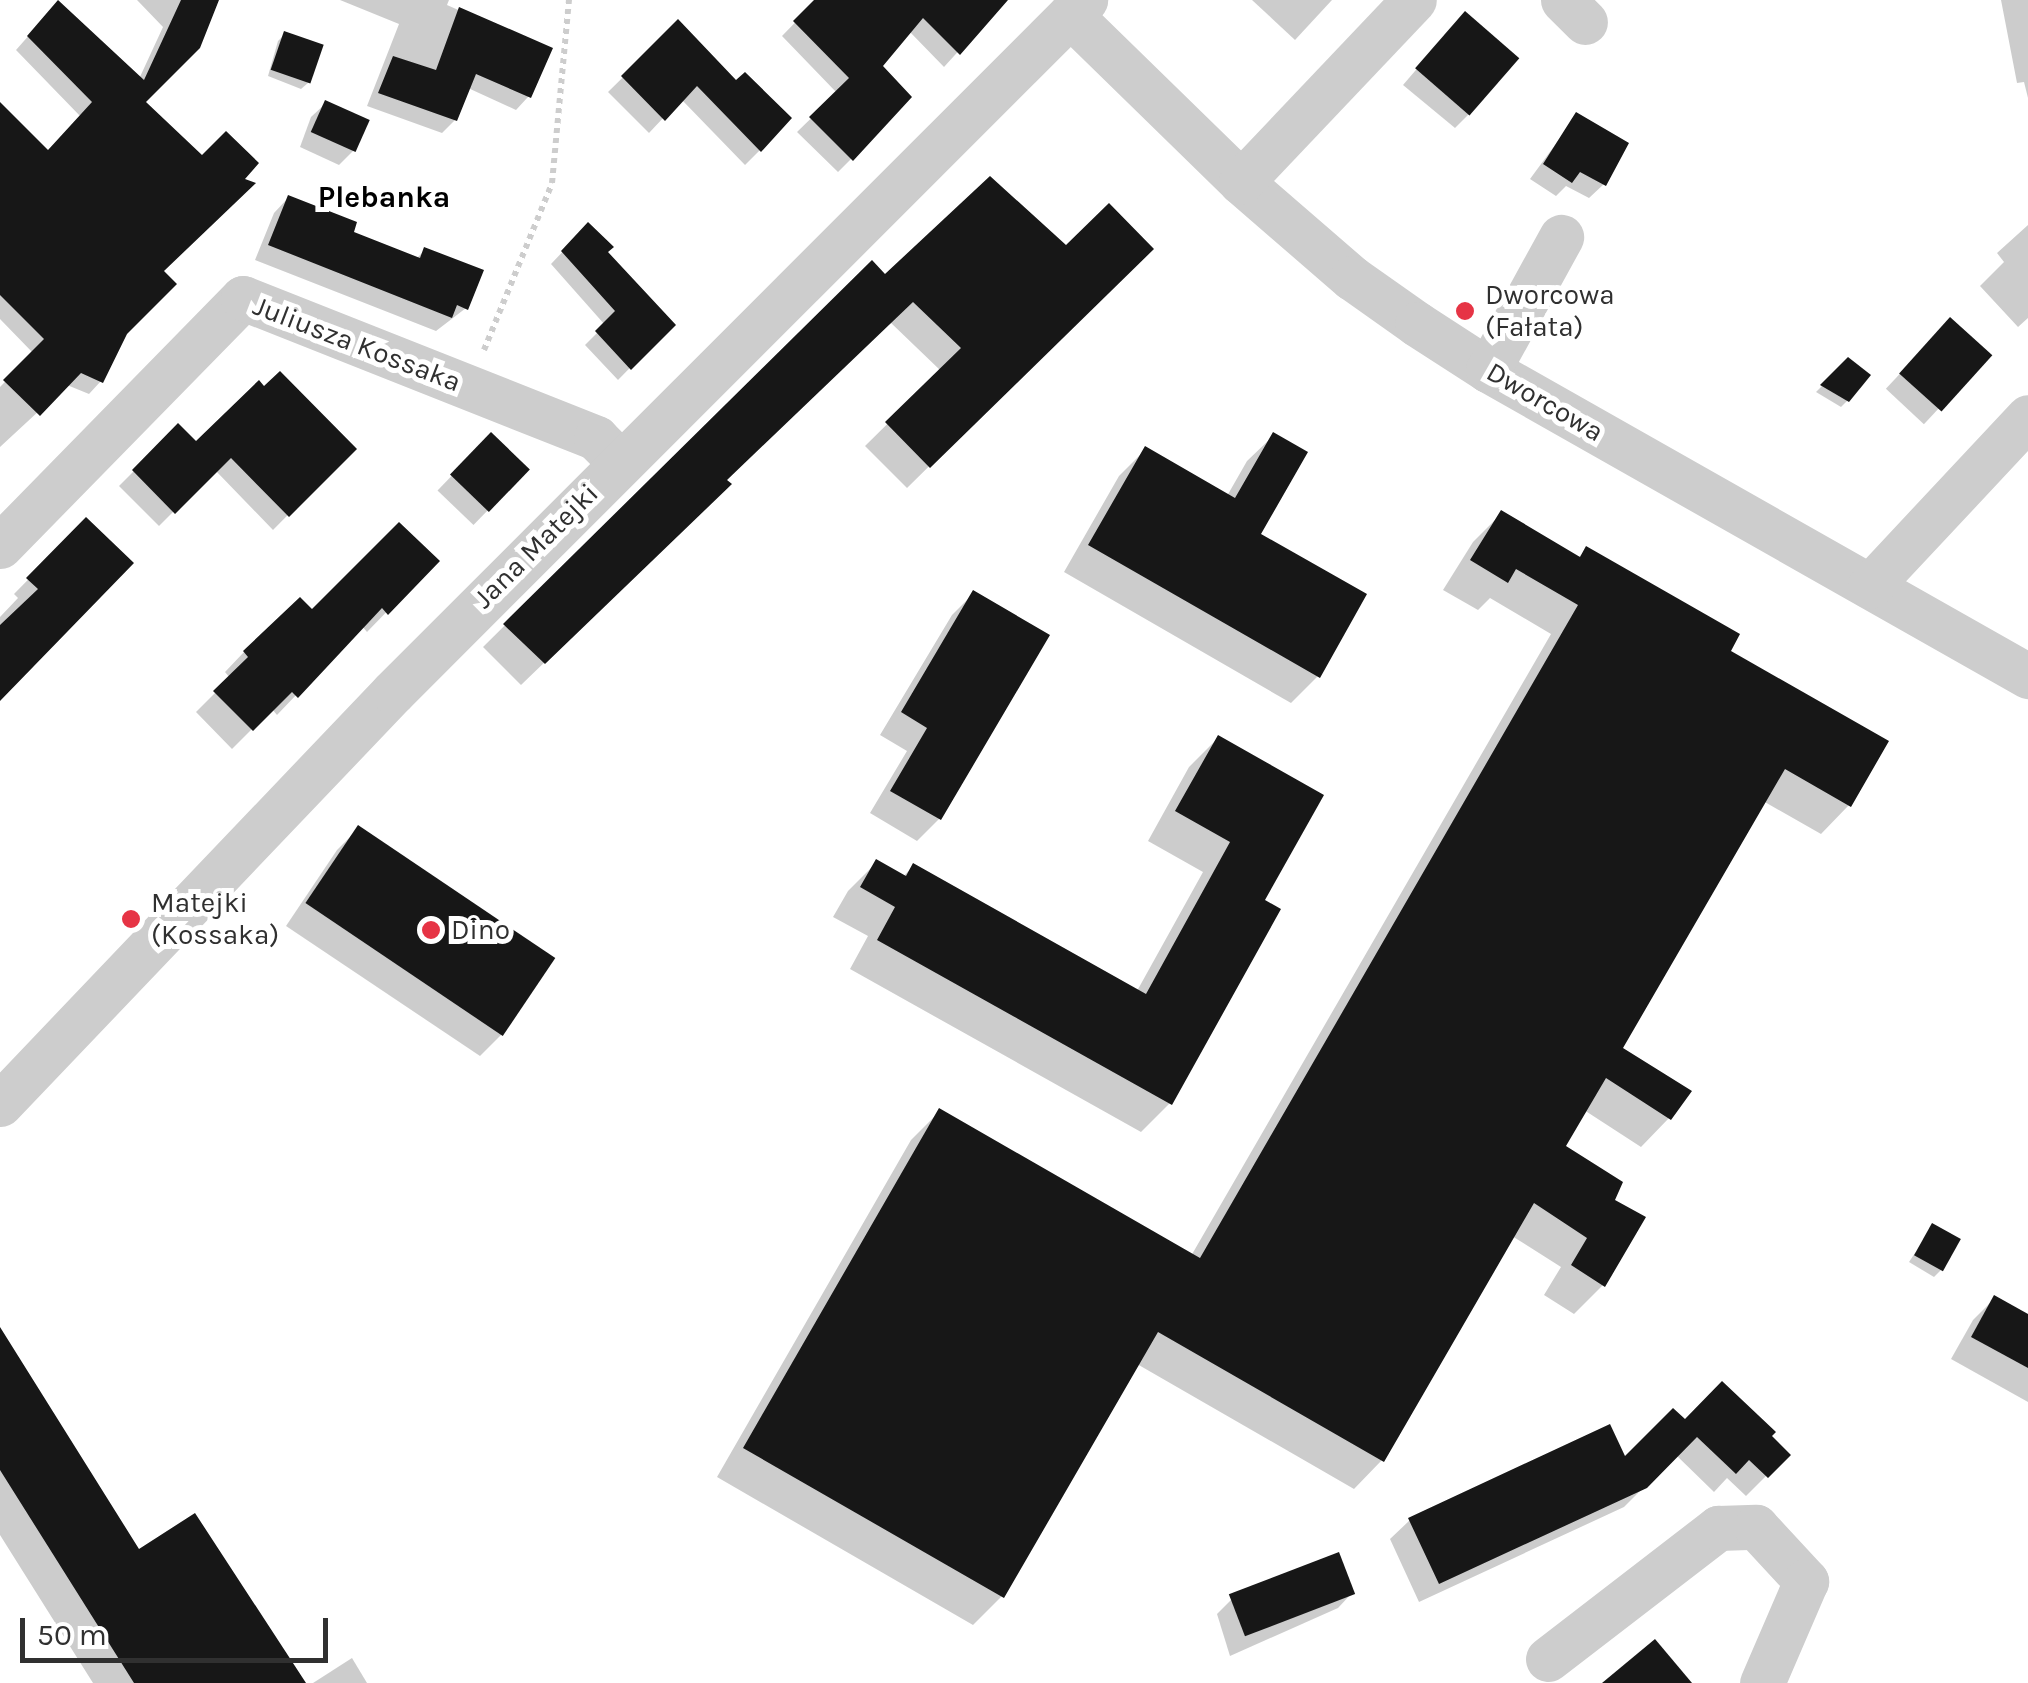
<!DOCTYPE html>
<html>
<head>
<meta charset="utf-8">
<style>
  body { margin:0 }
  #map { position:relative; width:2028px; height:1683px; overflow:hidden; background:#fff; font-family:Karla,sans-serif }
  div>[style] { position:absolute }
  [style*='--x'] { left:calc(var(--x)*1px); top:calc(var(--y)*1px); width:calc(var(--w)*1px); rotate:calc(var(--a)*1deg) }
  .shadow>* { inset:0; background:#0003; transform-origin:0 0 }
  .building>* { inset:0; background:#171717; transform-origin:0 0 }
  .path>* { height:6px; margin-top:-3px; transform-origin:0; background:repeating-linear-gradient(90deg,#cdcdcd 0 5px,transparent 0 10px) }
  .minor>* { height:45px; margin:-22.5px; padding:0 22.5px; transform-origin:22.5px; border-radius:22.5px; background:#cdcdcd }
  .dots>* { width:28px; height:28px; translate:-50% -50%; box-sizing:border-box; border:5px solid #fff; border-radius:50% }
  span { translate:-50% -50%; white-space:nowrap; text-align:center; line-height:1.15; -webkit-text-stroke:10px #fff; paint-order:stroke }
  .poi-label { font-size:28px; color:#303030 }
  .left { translate:0 -50%; text-align:left }
  .street-label { font-size:28px; color:#303030 }
  .neighbourhood-label { font-size:30px; color:#000; font-weight:700 }
  .scale { position:absolute; left:20px; top:1618px; width:308px; height:45px; box-sizing:border-box; border:5px solid #303030; border-top:0; padding-left:12px; font-size:30px; line-height:35px; white-space:nowrap; color:#303030; -webkit-text-stroke:8px #fff; paint-order:stroke }
</style>
</head>
<body>
<div id="map">
  <div class="shadow">
    <i style="clip-path:polygon(137px 0,208px 0,142px 102px,161px 272px,101px 381px,89px 394px,67px 385px,0 447px,0 387px,33px 353px,0 319px,0 105px,48px 153px,81px 117px,16px 50px,46px 16px,139px 79px,163px 27px)"></i>
    <i style="clip-path:polygon(340px 0,449px 0,447px 5px,549px 50px,528px 97px,516px 110px,468px 88px,455px 120px,442px 133px,367px 106px,399px 24px)"></i>
    <i style="clip-path:polygon(817px 0,1005px 0,944px 67px,909px 31px,879px 67px,851px 159px,838px 172px,797px 132px,837px 93px,782px 36px)"></i>
    <i style="clip-path:polygon(1252px 0,1332px 0,1295px 40px)"></i>
    <i style="clip-path:polygon(2001px 0,2028px 0,2028px 98px,2024px 82px,2017px 83px)"></i>
    <i style="clip-path:polygon(678px 23px,736px 84px,760px 150px,745px 165px,681px 99px,649px 133px,608px 92px)"></i>
    <i style="clip-path:polygon(1451px 29px,1469px 114px,1455px 128px,1403px 85px)"></i>
    <i style="clip-path:polygon(285px 34px,308px 83px,301px 89px,268px 76px,278px 41px)"></i>
    <i style="clip-path:polygon(326px 103px,354px 150px,339px 165px,300px 147px,311px 117px)"></i>
    <i style="clip-path:polygon(1577px 115px,1604px 184px,1589px 198px,1566px 186px,1556px 196px,1530px 179px)"></i>
    <i style="clip-path:polygon(288px 198px,351px 233px,416px 259px,425px 250px,466px 308px,436px 331px,255px 260px,274px 213px)"></i>
    <i style="clip-path:polygon(588px 225px,605px 252px,672px 325px,618px 380px,585px 345px,605px 325px,551px 264px)"></i>
    <i style="clip-path:polygon(2028px 225px,2028px 318px,2018px 327px,1980px 286px,2004px 262px,1997px 253px)"></i>
    <i style="clip-path:polygon(1066px 249px,1150px 249px,907px 488px,865px 446px,941px 371px,890px 322px,724px 480px,707px 506px,521px 685px,483px 647px,872px 263px,885px 278px)"></i>
    <i style="left:1950px;top:320px;width:52px;height:94px;rotate:43deg"></i>
    <i style="clip-path:polygon(1848px 360px,1847px 401px,1841px 407px,1816px 392px)"></i>
    <i style="clip-path:polygon(178px 427px,196px 444px,353px 449px,273px 530px,215px 470px,159px 526px,119px 486px)"></i>
    <i style="left:491px;top:435px;width:50px;height:77px;rotate:44deg"></i>
    <i style="clip-path:polygon(1274px 435px,1257px 534px,1318px 676px,1291px 703px,1064px 572px,1119px 476px,1146px 449px,1227px 496px,1247px 461px)"></i>
    <i style="clip-path:polygon(1502px 513px,1577px 559px,1587px 549px,1728px 651px,1849px 805px,1821px 834px,1763px 801px,1620px 1049px,1669px 1118px,1641px 1147px,1584px 1110px,1563px 1147px,1611px 1201px,1642px 1218px,1603px 1285px,1574px 1314px,1544px 1295px,1561px 1267px,1512px 1236px,1382px 1460px,1354px 1489px,1137px 1364px,1002px 1596px,973px 1625px,717px 1477px,911px 1140px,940px 1111px,1191px 1256px,1551px 634px,1490px 598px,1478px 610px,1443px 590px,1473px 542px)"></i>
    <i style="clip-path:polygon(72px 535px,0 698px,0 617px,18px 598px,14px 594px)"></i>
    <i style="clip-path:polygon(436px 561px,367px 632px,362px 626px,277px 715px,272px 709px,232px 749px,196px 712px,230px 678px,225px 672px,244px 652px,312px 612px)"></i>
    <i style="clip-path:polygon(974px 593px,1047px 636px,939px 819px,917px 841px,870px 813px,907px 751px,880px 735px,952px 615px)"></i>
    <i style="clip-path:polygon(1218px 738px,1262px 901px,1170px 1103px,1141px 1132px,850px 969px,868px 936px,833px 917px,848px 891px,877px 862px,903px 877px,913px 866px,1137px 991px,1203px 872px,1148px 841px,1189px 767px)"></i>
    <i style="clip-path:polygon(359px 828px,552px 958px,502px 1034px,480px 1056px,286px 926px,337px 850px)"></i>
    <i style="clip-path:polygon(1933px 1226px,1941px 1270px,1934px 1277px,1909px 1262px)"></i>
    <i style="clip-path:polygon(1995px 1298px,2028px 1316px,2028px 1402px,1951px 1359px,1973px 1320px)"></i>
    <i style="clip-path:polygon(0 1330px,138px 1553px,303px 1683px,93px 1683px,0 1535px)"></i>
    <i style="clip-path:polygon(1685px 1422px,1769px 1436px,1787px 1455px,1746px 1496px,1727px 1478px,1714px 1492px,1676px 1455px,1624px 1507px,1419px 1602px,1390px 1539px,1410px 1520px,1625px 1461px)"></i>
    <i style="clip-path:polygon(1352px 1593px,1338px 1608px,1230px 1656px,1217px 1614px,1231px 1600px)"></i>
    <i style="clip-path:polygon(352px 1658px,367px 1683px,313px 1683px)"></i>
  </div>
  <div class="building">
    <i style="clip-path:polygon(58px 0,144px 80px,181px 0,219px 0,200px 48px,146px 102px,202px 155px,226px 131px,259px 163px,245px 179px,256px 183px,164px 271px,177px 284px,127px 334px,103px 383px,81px 373px,40px 416px,3px 380px,44px 339px,0 295px,0 102px,48px 150px,92px 102px,27px 36px)"></i>
    <i style="clip-path:polygon(814px 0,1008px 0,960px 55px,923px 18px,883px 66px,912px 97px,853px 161px,809px 117px,849px 78px,793px 21px)"></i>
    <i style="clip-path:polygon(459px 7px,553px 48px,531px 98px,476px 74px,457px 121px,378px 93px,393px 56px,436px 70px)"></i>
    <i style="left:1465px;top:11px;width:72px;height:76px;rotate:41deg"></i>
    <i style="clip-path:polygon(678px 19px,736px 80px,745px 72px,792px 118px,761px 152px,697px 86px,665px 121px,621px 76px)"></i>
    <i style="left:284px;top:31px;width:42px;height:41px;rotate:19deg"></i>
    <i style="left:325px;top:100px;width:49px;height:35px;rotate:24deg"></i>
    <i style="clip-path:polygon(1576px 112px,1629px 143px,1606px 186px,1580px 172px,1572px 183px,1543px 164px)"></i>
    <i style="clip-path:polygon(990px 176px,1066px 245px,1109px 203px,1154px 249px,930px 468px,885px 422px,961px 348px,913px 302px,727px 480px,732px 484px,545px 664px,503px 624px,872px 260px,885px 274px)"></i>
    <i style="clip-path:polygon(288px 195px,357px 222px,354px 232px,420px 258px,424px 247px,484px 270px,468px 310px,457px 305px,452px 318px,268px 245px)"></i>
    <i style="clip-path:polygon(588px 222px,614px 247px,608px 252px,676px 325px,631px 370px,595px 331px,615px 311px,561px 251px)"></i>
    <i style="left:1950px;top:317px;width:57px;height:76px;rotate:42deg"></i>
    <i style="clip-path:polygon(1848px 357px,1871px 375px,1849px 402px,1820px 385px)"></i>
    <i style="clip-path:polygon(280px 371px,357px 449px,289px 517px,231px 458px,175px 514px,132px 470px,178px 423px,196px 441px,259px 380px,264px 386px)"></i>
    <i style="left:491px;top:432px;width:54px;height:59px;rotate:44deg"></i>
    <i style="clip-path:polygon(1273px 432px,1308px 452px,1261px 534px,1367px 594px,1320px 678px,1088px 545px,1145px 446px,1235px 498px)"></i>
    <i style="clip-path:polygon(1501px 510px,1580px 557px,1586px 546px,1740px 634px,1731px 651px,1889px 741px,1851px 807px,1785px 769px,1623px 1048px,1692px 1091px,1671px 1120px,1606px 1078px,1566px 1146px,1623px 1182px,1615px 1200px,1646px 1217px,1605px 1287px,1571px 1265px,1587px 1238px,1534px 1203px,1384px 1462px,1158px 1332px,1004px 1598px,743px 1448px,939px 1108px,1200px 1258px,1578px 605px,1516px 569px,1508px 583px,1470px 560px)"></i>
    <i style="clip-path:polygon(86px 517px,134px 563px,0 701px,0 625px,38px 589px,26px 578px)"></i>
    <i style="clip-path:polygon(399px 522px,440px 561px,388px 615px,382px 608px,298px 698px,292px 692px,253px 731px,213px 691px,248px 657px,243px 651px,300px 597px,312px 609px)"></i>
    <i style="clip-path:polygon(973px 590px,1050px 635px,941px 820px,890px 791px,927px 728px,901px 712px)"></i>
    <i style="clip-path:polygon(1218px 735px,1324px 795px,1265px 900px,1281px 909px,1172px 1105px,877px 940px,895px 907px,860px 887px,876px 859px,906px 876px,913px 863px,1146px 994px,1230px 842px,1175px 811px)"></i>
    <i style="left:358px;top:825px;width:238px;height:94px;rotate:34deg"></i>
    <i style="left:1932px;top:1223px;width:33px;height:37px;rotate:29deg"></i>
    <i style="clip-path:polygon(1994px 1295px,2028px 1314px,2028px 1368px,1971px 1337px)"></i>
    <i style="clip-path:polygon(0 1327px,139px 1549px,195px 1513px,306px 1683px,134px 1683px,0 1470px)"></i>
    <i style="clip-path:polygon(1722px 1381px,1776px 1432px,1772px 1436px,1791px 1455px,1768px 1478px,1749px 1460px,1736px 1474px,1697px 1437px,1647px 1488px,1439px 1584px,1408px 1518px,1610px 1424px,1625px 1456px,1673px 1408px,1685px 1419px)"></i>
    <i style="left:1339px;top:1552px;width:45px;height:118px;rotate:69deg"></i>
    <i style="clip-path:polygon(1655px 1639px,1692px 1683px,1602px 1683px)"></i>
  </div>
  <div class="path">
    <i style="--x:484;--y:350;--w:180;--a:-67.8"></i>
    <i style="--x:552;--y:183;--w:184;--a:-84.7"></i>
  </div>
  <div class="minor">
    <i style="--x:1563;--y:0;--w:31;--a:45"></i>
    <i style="--x:1070;--y:15;--w:239;--a:44.3"></i>
    <i style="--x:1241;--y:182;--w:147;--a:40.9"></i>
    <i style="--x:1352;--y:278;--w:80;--a:35.3"></i>
    <i style="--x:1417;--y:324;--w:85;--a:32.9"></i>
    <i style="--x:1488;--y:370;--w:621;--a:29.54"></i>
    <i style="--x:1241;--y:182;--w:251;--a:-46.5"></i>
    <i style="--x:1488;--y:370;--w:152;--a:-61.2"></i>
    <i style="--x:0;--y:546;--w:347;--a:-45.6"></i>
    <i style="--x:243;--y:298;--w:380;--a:21.6"></i>
    <i style="--x:596;--y:438;--w:33;--a:45"></i>
    <i style="--x:1870;--y:586;--w:231;--a:-46.9"></i>
    <i style="--x:0;--y:1104;--w:569;--a:-46.35"></i>
    <i style="--x:393;--y:692;--w:979;--a:-45"></i>
    <i style="--x:1548;--y:1659;--w:215;--a:-37.6"></i>
    <i style="--x:1718;--y:1528;--w:38;--a:-2"></i>
    <i style="--x:1756;--y:1527;--w:74;--a:47.2"></i>
    <i style="--x:1806;--y:1581;--w:111;--a:113.3"></i>
  </div>
  <div class="dots">
    <i style="left:1465px;top:311px;background:#e63445"></i>
    <i style="left:131px;top:919px;background:#e63445"></i>
    <i style="left:431px;top:930px;background:#e63445"></i>
  </div>
  <div class="poi-label">
    <span class="left" style="left:1485px;top:311px">Dworcowa<br>(Fałata)</span>
    <span class="left" style="left:151px;top:919px">Matejki<br>(Kossaka)</span>
    <span class="left" style="left:451px;top:930px">Dino</span>
  </div>
  <div class="street-label">
    <span style="left:357px;top:344px;rotate:21deg">Juliusza Kossaka</span>
    <span style="left:1545px;top:402px;rotate:30deg">Dworcowa</span>
    <span style="left:536px;top:546px;rotate:-45deg">Jana Matejki</span>
  </div>
  <div class="neighbourhood-label">
    <span style="left:384px;top:197px">Plebanka</span>
  </div>
  <div class="scale">50 m</div>
</div>
</body>
</html>
